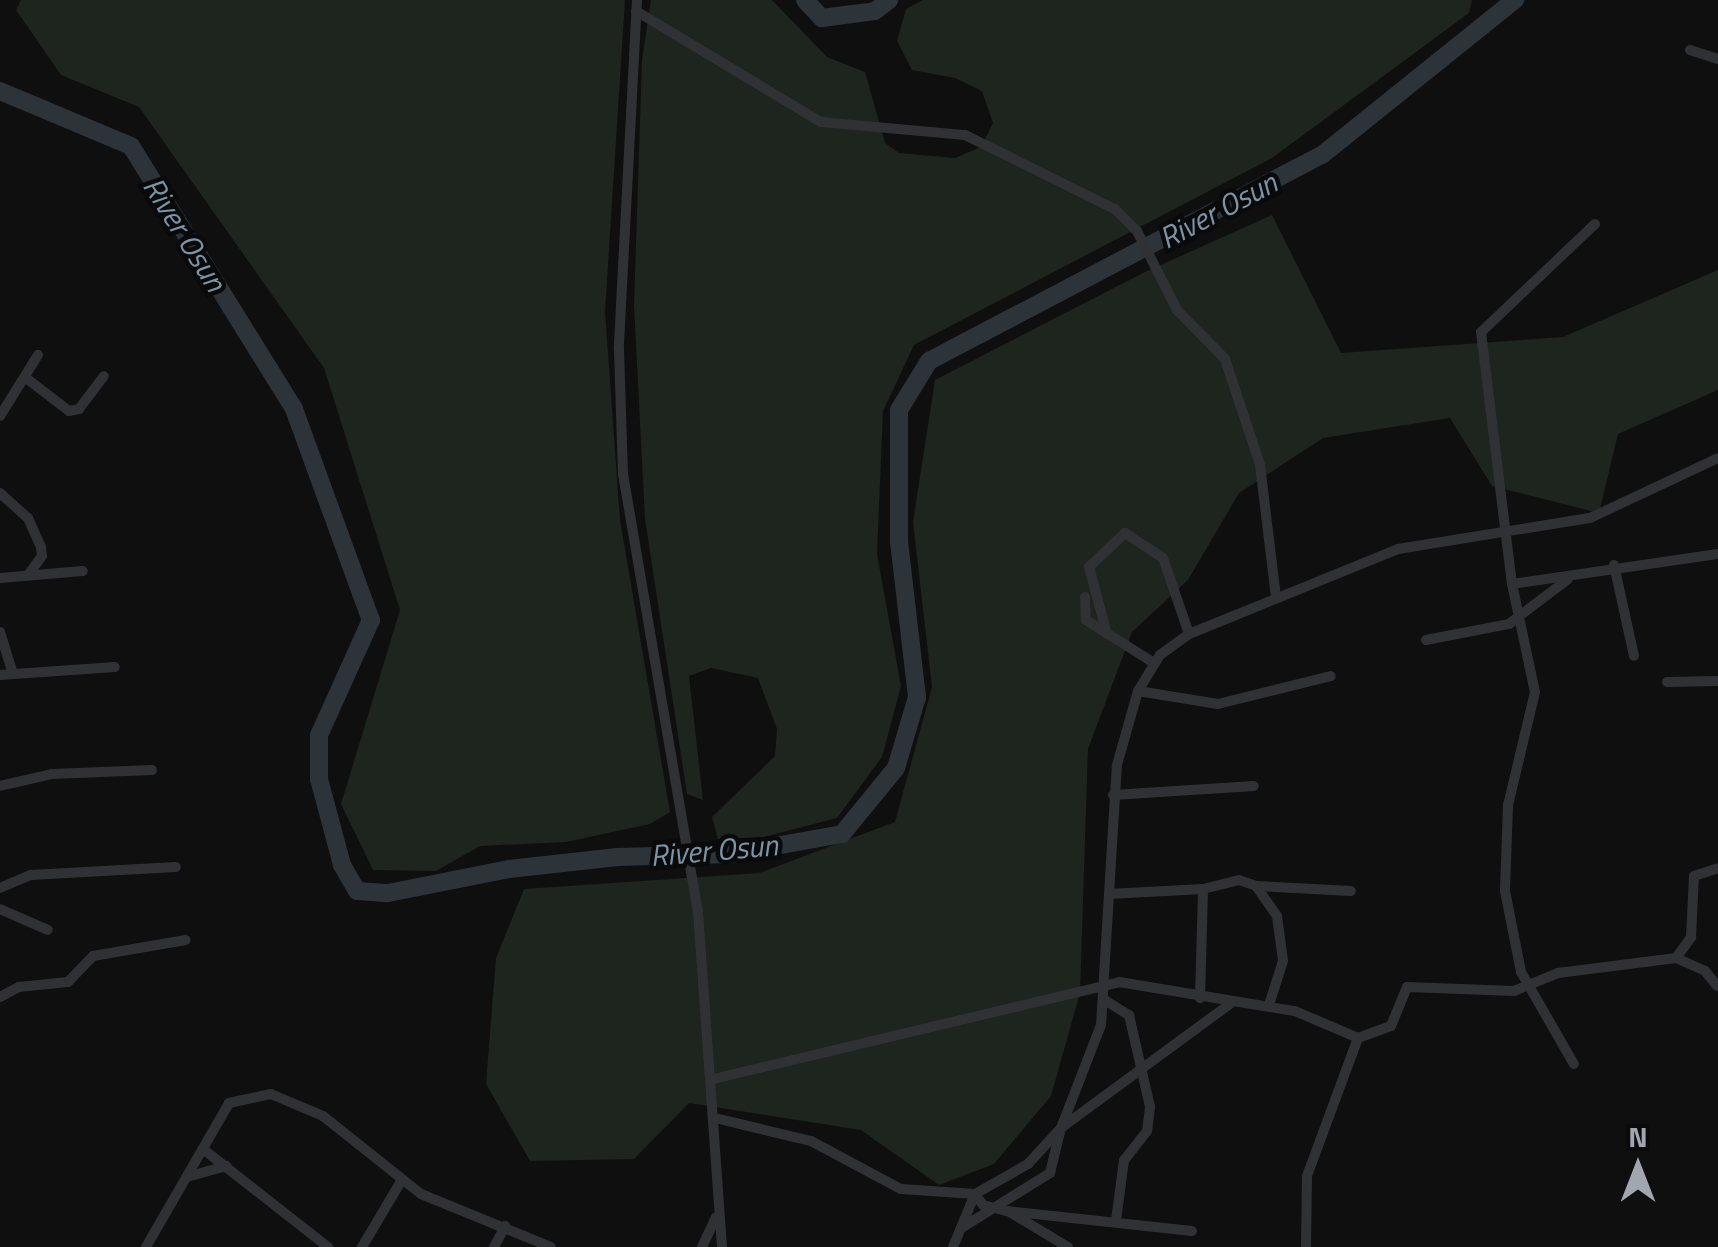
<!DOCTYPE html>
<html>
<head>
<meta charset="utf-8">
<style>
  body { margin:0 }
  #map { position:relative; width:1718px; height:1247px; overflow:hidden; background:#0f0f10; font-family:"Titillium Web",sans-serif }
  div>[style] { position:absolute }
  [style*='--x'] { left:calc(var(--x)*1px); top:calc(var(--y)*1px); width:calc(var(--w)*1px); rotate:calc(var(--a)*1deg) }
  .green>* { inset:0; background:#1e241e }
  .river>* { height:18px; margin:-9px; padding:0 9px; transform-origin:9px; border-radius:9px; background:#2c3339 }
  .street>* { height:10px; margin:-5px; padding:0 5px; transform-origin:5px; border-radius:5px; background:#303135 }
  span { translate:-50% -50%; white-space:nowrap; text-align:center; line-height:1.15; -webkit-text-stroke:9px #0a0a0b; paint-order:stroke }
  .water-label { font-size:30px; color:#7c94a7; font-style:italic }
  .north { position:absolute; left:1588px; top:1117px; width:100px; height:100px; -webkit-text-stroke:8px #0a0a0b; paint-order:stroke; rotate:0deg; font-size:28px; font-weight:700; line-height:40px; text-align:center; color:#a2a6af }
  .north::after { content:''; display:block; margin:auto; width:35px; height:45px; background:#a2a6af; clip-path:polygon(50% 0,100% 100%,50% 72%,0 100%) }
</style>
</head>
<body>
<div id="map">
  <div class="green">
    <i style="clip-path:polygon(21px 0,625px 0,605px 312px,620px 520px,670px 812px,650px 824px,566px 842px,480px 846px,436px 871px,373px 870px,341px 804px,400px 610px,324px 368px,139px 107px,61px 75px,16px 10px)"></i>
    <i style="clip-path:polygon(651px 0,772px 0,827px 57px,865px 72px,885px 143px,899px 153px,955px 158px,981px 147px,993px 123px,982px 91px,955px 78px,912px 70px,897px 41px,906px 9px,923px 0,1472px 0,1469px 13px,1272px 158px,914px 345px,883px 411px,877px 554px,901px 686px,882px 757px,837px 818px,764px 837px,718px 839px,712px 817px,775px 756px,777px 729px,758px 678px,711px 668px,689px 676px,703px 800px,687px 794px,645px 519px,634px 306px,642px 60px)"></i>
    <i style="clip-path:polygon(1272px 215px,1341px 353px,1563px 337px,1718px 270px,1718px 390px,1618px 434px,1599px 513px,1492px 486px,1450px 418px,1323px 438px,1239px 493px,1188px 580px,1132px 632px,1088px 749px,1080px 993px,1051px 1096px,994px 1164px,939px 1185px,861px 1130px,689px 1103px,634px 1159px,530px 1161px,486px 1084px,496px 958px,524px 889px,759px 873px,895px 822px,932px 687px,913px 522px,935px 380px,1145px 272px)"></i>
  </div>
  <div class="river">
    <i style="--x:805;--y:0;--w:25;--a:47"></i>
    <i style="--x:822;--y:18;--w:53;--a:-7.5"></i>
    <i style="--x:875;--y:11;--w:18;--a:-38"></i>
    <i style="--x:0;--y:91;--w:142;--a:22.8"></i>
    <i style="--x:131;--y:146;--w:309;--a:58.2"></i>
    <i style="--x:294;--y:409;--w:225;--a:70"></i>
    <i style="--x:371;--y:620;--w:126;--a:114.3"></i>
    <i style="--x:319;--y:735;--w:44;--a:90"></i>
    <i style="--x:319;--y:779;--w:89;--a:75"></i>
    <i style="--x:342;--y:865;--w:30;--a:60"></i>
    <i style="--x:357;--y:891;--w:31;--a:4"></i>
    <i style="--x:388;--y:893;--w:123;--a:-11.2"></i>
    <i style="--x:509;--y:869;--w:109;--a:-6.3"></i>
    <i style="--x:617;--y:857;--w:114;--a:-1.5"></i>
    <i style="--x:731;--y:854;--w:113;--a:-10.2"></i>
    <i style="--x:842;--y:834;--w:85;--a:-50.7"></i>
    <i style="--x:896;--y:768;--w:74;--a:-73.5"></i>
    <i style="--x:917;--y:697;--w:156;--a:-96.6"></i>
    <i style="--x:899;--y:542;--w:132;--a:-90"></i>
    <i style="--x:899;--y:410;--w:57;--a:-58.5"></i>
    <i style="--x:929;--y:361;--w:444;--a:-27.7"></i>
    <i style="--x:1322;--y:155;--w:248;--a:-38.8"></i>
  </div>
  <div class="street">
    <i style="--x:637;--y:0;--w:349;--a:93"></i>
    <i style="--x:619;--y:349;--w:125;--a:88.2"></i>
    <i style="--x:623;--y:474;--w:444;--a:80.3"></i>
    <i style="--x:698;--y:912;--w:336;--a:85.9"></i>
    <i style="--x:636;--y:11;--w:216;--a:31"></i>
    <i style="--x:821;--y:122;--w:145;--a:5.2"></i>
    <i style="--x:965;--y:135;--w:167;--a:26.3"></i>
    <i style="--x:1115;--y:209;--w:31;--a:45"></i>
    <i style="--x:1137;--y:231;--w:89;--a:63.1"></i>
    <i style="--x:1177;--y:310;--w:69;--a:45.6"></i>
    <i style="--x:1225;--y:359;--w:112;--a:71.7"></i>
    <i style="--x:1260;--y:465;--w:134;--a:83.1"></i>
    <i style="--x:1690;--y:50;--w:29;--a:18"></i>
    <i style="--x:1595;--y:224;--w:157;--a:136.5"></i>
    <i style="--x:1481;--y:332;--w:254;--a:83"></i>
    <i style="--x:1512;--y:584;--w:208;--a:-8.3"></i>
    <i style="--x:26;--y:378;--w:54;--a:37.5"></i>
    <i style="--x:69;--y:411;--w:10;--a:-11"></i>
    <i style="--x:79;--y:409;--w:41;--a:-52.9"></i>
    <i style="--x:0;--y:416;--w:72;--a:-58.1"></i>
    <i style="--x:0;--y:493;--w:38;--a:42"></i>
    <i style="--x:28;--y:518;--w:32;--a:66"></i>
    <i style="--x:41;--y:547;--w:9;--a:84"></i>
    <i style="--x:42;--y:556;--w:24;--a:126"></i>
    <i style="--x:1614;--y:565;--w:93;--a:77.6"></i>
    <i style="--x:0;--y:578;--w:83;--a:-4.8"></i>
    <i style="--x:1512;--y:584;--w:110;--a:78"></i>
    <i style="--x:1535;--y:692;--w:116;--a:103.4"></i>
    <i style="--x:1508;--y:805;--w:86;--a:92"></i>
    <i style="--x:1505;--y:891;--w:83;--a:78.8"></i>
    <i style="--x:1521;--y:972;--w:106;--a:60.1"></i>
    <i style="--x:1085;--y:597;--w:23;--a:88"></i>
    <i style="--x:1086;--y:620;--w:80;--a:32.3"></i>
    <i style="--x:0;--y:632;--w:44;--a:72.8"></i>
    <i style="--x:1107;--y:634;--w:69;--a:-105"></i>
    <i style="--x:1089;--y:567;--w:50;--a:-43.4"></i>
    <i style="--x:1125;--y:533;--w:45;--a:33.3"></i>
    <i style="--x:1163;--y:558;--w:80;--a:71.1"></i>
    <i style="--x:1426;--y:640;--w:85;--a:-10.9"></i>
    <i style="--x:1509;--y:624;--w:74;--a:-37.3"></i>
    <i style="--x:0;--y:675;--w:115;--a:-4"></i>
    <i style="--x:1667;--y:682;--w:51;--a:-1.1"></i>
    <i style="--x:1138;--y:691;--w:81;--a:9.2"></i>
    <i style="--x:1218;--y:704;--w:116;--a:-13.9"></i>
    <i style="--x:0;--y:786;--w:53;--a:-13"></i>
    <i style="--x:52;--y:774;--w:100;--a:-2.3"></i>
    <i style="--x:1113;--y:795;--w:141;--a:-3.7"></i>
    <i style="--x:1256;--y:886;--w:95;--a:3"></i>
    <i style="--x:0;--y:888;--w:34;--a:-23"></i>
    <i style="--x:31;--y:875;--w:145;--a:-3.2"></i>
    <i style="--x:1109;--y:894;--w:94;--a:-3"></i>
    <i style="--x:0;--y:909;--w:52;--a:23.6"></i>
    <i style="--x:1676;--y:958;--w:32;--a:24"></i>
    <i style="--x:1705;--y:971;--w:19;--a:51"></i>
    <i style="--x:0;--y:997;--w:21;--a:-28"></i>
    <i style="--x:19;--y:987;--w:49;--a:-5.8"></i>
    <i style="--x:68;--y:982;--w:36;--a:-46"></i>
    <i style="--x:93;--y:956;--w:94;--a:-9.8"></i>
    <i style="--x:1200;--y:998;--w:109;--a:-88.4"></i>
    <i style="--x:1203;--y:889;--w:37;--a:-14"></i>
    <i style="--x:1239;--y:880;--w:18;--a:19"></i>
    <i style="--x:1256;--y:886;--w:37;--a:55"></i>
    <i style="--x:1277;--y:916;--w:45;--a:82.4"></i>
    <i style="--x:1283;--y:961;--w:46;--a:107.7"></i>
    <i style="--x:1103;--y:999;--w:31;--a:32"></i>
    <i style="--x:1129;--y:1015;--w:94;--a:77.1"></i>
    <i style="--x:1150;--y:1107;--w:24;--a:97"></i>
    <i style="--x:1147;--y:1131;--w:37;--a:128"></i>
    <i style="--x:1124;--y:1160;--w:62;--a:97.5"></i>
    <i style="--x:1358;--y:1038;--w:35;--a:-20"></i>
    <i style="--x:1391;--y:1026;--w:42;--a:-67.7"></i>
    <i style="--x:1407;--y:987;--w:107;--a:2.1"></i>
    <i style="--x:1514;--y:991;--w:48;--a:-22.2"></i>
    <i style="--x:1558;--y:973;--w:119;--a:-7.2"></i>
    <i style="--x:1676;--y:958;--w:26;--a:-54"></i>
    <i style="--x:1691;--y:937;--w:61;--a:-87.2"></i>
    <i style="--x:1694;--y:876;--w:25;--a:-18"></i>
    <i style="--x:713;--y:1079;--w:417;--a:-13.4"></i>
    <i style="--x:1119;--y:982;--w:178;--a:9.4"></i>
    <i style="--x:1295;--y:1011;--w:69;--a:23.2"></i>
    <i style="--x:1358;--y:1038;--w:147;--a:110.3"></i>
    <i style="--x:1307;--y:1176;--w:71;--a:90.8"></i>
    <i style="--x:715;--y:1118;--w:99;--a:13.5"></i>
    <i style="--x:811;--y:1141;--w:102;--a:28.1"></i>
    <i style="--x:901;--y:1189;--w:74;--a:3.9"></i>
    <i style="--x:975;--y:1194;--w:61;--a:-29.5"></i>
    <i style="--x:1028;--y:1164;--w:49;--a:-47.5"></i>
    <i style="--x:1061;--y:1128;--w:110;--a:-68.8"></i>
    <i style="--x:1101;--y:1025;--w:260;--a:-86.5"></i>
    <i style="--x:1117;--y:765;--w:77;--a:-74.2"></i>
    <i style="--x:1138;--y:691;--w:42;--a:-58.6"></i>
    <i style="--x:1160;--y:655;--w:36;--a:-36"></i>
    <i style="--x:1189;--y:634;--w:226;--a:-22.1"></i>
    <i style="--x:1398;--y:549;--w:194;--a:-9.2"></i>
    <i style="--x:1590;--y:518;--w:141;--a:-25.1"></i>
    <i style="--x:203;--y:1149;--w:159;--a:38.1"></i>
    <i style="--x:187;--y:1177;--w:41;--a:-15.8"></i>
    <i style="--x:975;--y:1194;--w:14;--a:54"></i>
    <i style="--x:983;--y:1205;--w:25;--a:14"></i>
    <i style="--x:1007;--y:1211;--w:186;--a:6.2"></i>
    <i style="--x:1008;--y:1211;--w:70;--a:31"></i>
    <i style="--x:963;--y:1227;--w:102;--a:-31.8"></i>
    <i style="--x:1050;--y:1173;--w:46;--a:-76.3"></i>
    <i style="--x:1061;--y:1128;--w:210;--a:-36.3"></i>
    <i style="--x:146;--y:1247;--w:166;--a:-60"></i>
    <i style="--x:229;--y:1103;--w:43;--a:-12.1"></i>
    <i style="--x:271;--y:1094;--w:56;--a:22.9"></i>
    <i style="--x:323;--y:1116;--w:125;--a:38.5"></i>
    <i style="--x:421;--y:1194;--w:140;--a:22.2"></i>
    <i style="--x:362;--y:1247;--w:74;--a:-59.3"></i>
    <i style="--x:494;--y:1247;--w:24;--a:-62"></i>
    <i style="--x:702;--y:1247;--w:33;--a:-65"></i>
    <i style="--x:953;--y:1247;--w:57;--a:-67.5"></i>
  </div>
  <div class="water-label">
    <span style="left:1218px;top:210px;rotate:-28deg">River Osun</span>
    <span style="left:185px;top:234px;rotate:58deg">River Osun</span>
    <span style="left:714px;top:850px;rotate:-5deg">River Osun</span>
  </div>
  <div class="north">N</div>
</div>
</body>
</html>
